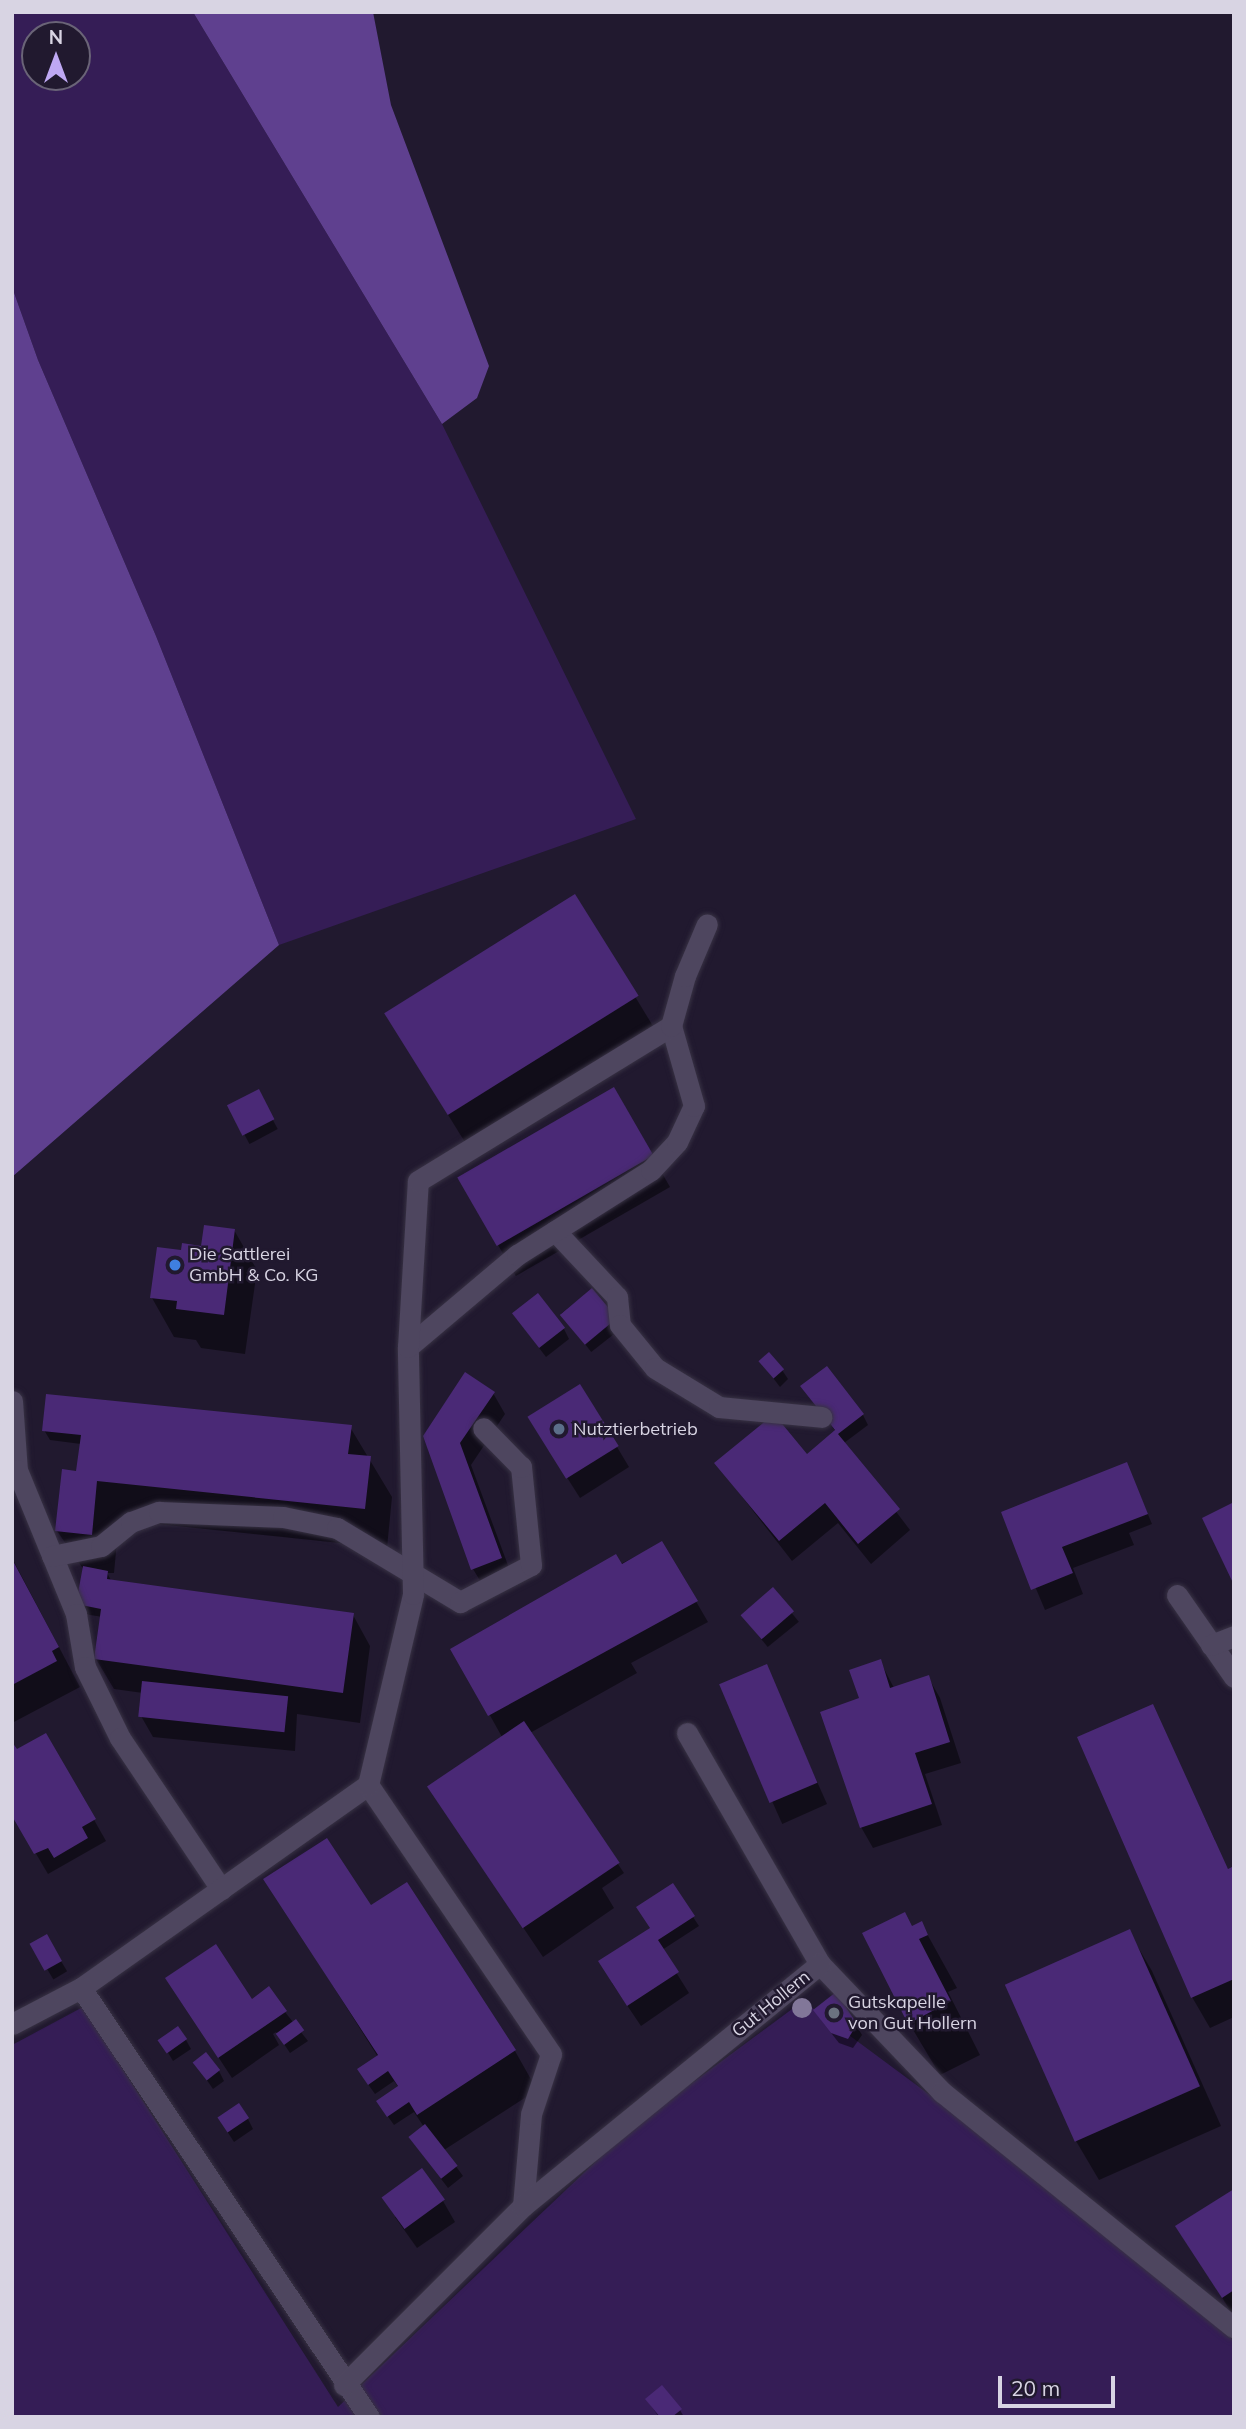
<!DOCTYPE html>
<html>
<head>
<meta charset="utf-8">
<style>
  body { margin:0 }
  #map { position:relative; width:1246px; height:2429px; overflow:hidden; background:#21192f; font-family:Mulish,sans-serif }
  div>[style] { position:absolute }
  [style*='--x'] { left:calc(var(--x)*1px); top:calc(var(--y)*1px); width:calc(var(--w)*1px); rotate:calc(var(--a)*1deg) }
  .green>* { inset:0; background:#351d56 }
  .forest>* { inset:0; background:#5f408f }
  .shadow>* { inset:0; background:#0007; transform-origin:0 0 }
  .building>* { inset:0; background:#4a2976; transform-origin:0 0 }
  .roads { filter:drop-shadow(0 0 2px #383244) drop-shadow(0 0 2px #383244) }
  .minor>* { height:21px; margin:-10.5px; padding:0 10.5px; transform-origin:10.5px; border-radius:10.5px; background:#4e465f }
  .trees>* { width:20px; height:20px; margin:-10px; border-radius:50%; background:#827799 }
  .dots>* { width:19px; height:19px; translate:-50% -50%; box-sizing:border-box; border:4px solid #21192f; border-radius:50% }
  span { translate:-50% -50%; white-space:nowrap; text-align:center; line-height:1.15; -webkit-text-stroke:5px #21192f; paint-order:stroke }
  .poi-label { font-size:18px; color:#d8d4e3 }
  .left { translate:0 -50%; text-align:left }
  .street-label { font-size:18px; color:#d8d4e3 }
  .frame { position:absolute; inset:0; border:14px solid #d8d4e3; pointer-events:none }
  .north { position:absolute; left:21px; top:21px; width:70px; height:70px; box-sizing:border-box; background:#21192f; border:2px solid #6a6477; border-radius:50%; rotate:0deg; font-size:19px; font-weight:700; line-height:28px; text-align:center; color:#d8d4e3 }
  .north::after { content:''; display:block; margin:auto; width:24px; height:32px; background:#bfa8f4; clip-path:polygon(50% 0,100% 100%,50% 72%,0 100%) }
  .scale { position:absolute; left:998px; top:2376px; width:117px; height:32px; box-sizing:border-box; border:4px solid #d8d4e3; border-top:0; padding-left:9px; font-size:21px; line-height:24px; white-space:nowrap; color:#d8d4e3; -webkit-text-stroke:5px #21192f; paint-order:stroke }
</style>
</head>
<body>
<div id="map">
  <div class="green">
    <i style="clip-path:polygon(evenodd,12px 12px,193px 12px,442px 424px,636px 819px,279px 945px,156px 636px,38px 360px,12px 287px,12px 12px,35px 35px,77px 35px,77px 77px,35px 77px,35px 35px)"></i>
    <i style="clip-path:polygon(803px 2001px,938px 2101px,1234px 2341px,1234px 2417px,12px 2417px,12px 2045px,83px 2007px,338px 2407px,631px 2128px)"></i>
  </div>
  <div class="forest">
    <i style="clip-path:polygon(193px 12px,373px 12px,391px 105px,489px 366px,477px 398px,442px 424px)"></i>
    <i style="clip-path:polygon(12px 287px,38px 360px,156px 636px,279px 945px,12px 1177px)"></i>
  </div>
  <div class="shadow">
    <i style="clip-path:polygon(574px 896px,659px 1036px,471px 1152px,408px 1050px)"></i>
    <i style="left:614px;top:1090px;width:112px;height:178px;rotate:60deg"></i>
    <i style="left:258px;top:1092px;width:42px;height:32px;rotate:62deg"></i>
    <i style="clip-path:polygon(234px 1230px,257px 1270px,245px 1354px,201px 1348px,196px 1340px,174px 1337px,152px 1298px,183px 1252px,203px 1248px)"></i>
    <i style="left:591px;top:1290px;width:49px;height:38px;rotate:52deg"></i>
    <i style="clip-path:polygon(514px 1315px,564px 1329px,569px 1339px,546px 1357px)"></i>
    <i style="clip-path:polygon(760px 1361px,782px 1370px,788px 1379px,780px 1387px)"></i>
    <i style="clip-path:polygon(803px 1387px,863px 1415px,868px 1425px,844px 1443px,910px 1530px,871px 1564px,838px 1523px,792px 1561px,716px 1463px,806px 1456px,836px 1432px)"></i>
    <i style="clip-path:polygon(493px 1393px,505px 1414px,471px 1465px,513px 1579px,485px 1589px,473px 1569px,425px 1436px)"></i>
    <i style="clip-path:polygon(350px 1427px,392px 1497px,387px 1548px,119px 1520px,114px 1573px,107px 1573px,112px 1582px,353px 1615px,370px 1646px,360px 1723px,297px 1714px,295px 1751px,153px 1737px,141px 1716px,143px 1693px,114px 1689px,96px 1659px,103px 1617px,84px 1614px,78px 1604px,84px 1570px,57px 1531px,78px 1473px,81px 1444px,50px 1440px,44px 1430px)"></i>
    <i style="clip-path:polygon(542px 1438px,617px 1447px,629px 1467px,580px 1498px)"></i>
    <i style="clip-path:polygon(1131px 1474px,1152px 1524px,1129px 1533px,1134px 1545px,1073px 1568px,1083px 1594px,1045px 1610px,1004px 1513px)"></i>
    <i style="clip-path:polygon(662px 1543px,708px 1622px,631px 1663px,637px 1673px,530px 1733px,624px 1873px,602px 1888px,614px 1908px,543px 1957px,429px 1788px,502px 1737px,453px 1649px)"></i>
    <i style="clip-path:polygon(12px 1558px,80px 1687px,12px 1723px)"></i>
    <i style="left:773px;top:1590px;width:41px;height:40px;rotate:51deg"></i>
    <i style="clip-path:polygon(880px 1661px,894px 1688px,928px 1677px,940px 1698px,961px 1763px,925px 1774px,942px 1825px,873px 1848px,861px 1827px,861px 1700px)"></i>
    <i style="left:766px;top:1667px;width:150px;height:49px;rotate:66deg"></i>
    <i style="clip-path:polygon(1152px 1706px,1215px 1840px,1212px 1842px,1229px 1871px,1234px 1868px,1234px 2017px,1210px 2028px,1192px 1997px)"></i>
    <i style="clip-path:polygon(46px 1735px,106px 1841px,48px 1874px,12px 1813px,17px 1752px)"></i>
    <i style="clip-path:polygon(266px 1880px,370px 1908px,406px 1885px,515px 2051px,537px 2090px,444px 2150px,463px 2176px,448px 2188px,410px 2138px,424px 2127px,414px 2112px,394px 2125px,384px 2111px,399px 2088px,394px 2081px,375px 2094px,365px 2080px,378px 2057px)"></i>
    <i style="clip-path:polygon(693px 1917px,699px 1926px,662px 1950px,689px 1993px,641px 2026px,612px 1983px,651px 1929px)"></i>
    <i style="clip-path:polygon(921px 1923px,957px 1988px,948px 1992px,980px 2055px,940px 2075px,909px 2023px,912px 1928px)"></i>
    <i style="clip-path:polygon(1129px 1932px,1152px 1971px,1221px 2126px,1099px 2180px,1076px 2141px)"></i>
    <i style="left:46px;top:1936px;width:41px;height:16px;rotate:59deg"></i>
    <i style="clip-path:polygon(167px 1979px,257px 2008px,285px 2012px,308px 2041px,290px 2053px,276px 2032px,273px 2034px,279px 2045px,232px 2078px)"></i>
    <i style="clip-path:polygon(821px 2020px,856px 2025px,862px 2035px,853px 2048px,839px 2043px)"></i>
    <i style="clip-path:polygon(160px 2039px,186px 2040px,191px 2049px,173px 2061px)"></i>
    <i style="clip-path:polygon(195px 2063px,219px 2071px,224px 2081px,213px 2089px)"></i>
    <i style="clip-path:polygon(248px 2119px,253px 2129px,234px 2142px,225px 2128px)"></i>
    <i style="clip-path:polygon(1234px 2191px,1234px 2317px,1178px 2226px)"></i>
    <i style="clip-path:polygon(443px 2201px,455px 2222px,417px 2248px,395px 2217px)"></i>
    <i style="clip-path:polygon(647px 2400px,680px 2410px,684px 2417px,659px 2417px)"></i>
  </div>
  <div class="building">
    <i style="left:575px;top:894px;width:120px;height:225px;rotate:58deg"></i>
    <i style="left:614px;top:1087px;width:79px;height:181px;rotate:60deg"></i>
    <i style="left:259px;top:1089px;width:34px;height:36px;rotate:63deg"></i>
    <i style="clip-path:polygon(204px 1225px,235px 1229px,224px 1315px,176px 1309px,177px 1301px,150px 1298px,157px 1247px,181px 1250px,182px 1243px,201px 1246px)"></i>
    <i style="left:592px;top:1288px;width:39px;height:42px;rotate:50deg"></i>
    <i style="left:538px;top:1293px;width:44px;height:33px;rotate:52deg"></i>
    <i style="left:769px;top:1352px;width:23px;height:14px;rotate:49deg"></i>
    <i style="clip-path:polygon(827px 1366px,864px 1414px,838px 1434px,900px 1509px,858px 1544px,825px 1503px,779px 1541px,714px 1463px,774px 1414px,807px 1454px,835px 1430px,800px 1386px)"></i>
    <i style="clip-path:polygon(465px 1372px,495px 1392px,460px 1443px,502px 1558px,471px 1570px,423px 1436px)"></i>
    <i style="left:580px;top:1384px;width:73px;height:62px;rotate:58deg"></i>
    <i style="clip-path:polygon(46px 1394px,352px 1425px,348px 1454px,371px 1456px,365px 1509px,97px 1481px,92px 1535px,55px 1531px,62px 1469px,76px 1471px,81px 1435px,42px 1431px)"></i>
    <i style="clip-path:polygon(1127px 1462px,1148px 1514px,1062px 1547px,1073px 1573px,1031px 1590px,1001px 1512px)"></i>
    <i style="clip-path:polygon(1234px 1502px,1234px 1585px,1202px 1518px)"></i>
    <i style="clip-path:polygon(662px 1541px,698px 1601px,488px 1716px,450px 1649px,616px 1554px,622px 1564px)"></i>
    <i style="clip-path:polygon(12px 1559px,59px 1647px,52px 1651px,57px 1661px,12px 1685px)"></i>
    <i style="clip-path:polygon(83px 1566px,108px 1571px,107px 1579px,354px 1613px,343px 1693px,94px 1659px,101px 1609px,76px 1604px)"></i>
    <i style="left:773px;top:1587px;width:32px;height:43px;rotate:49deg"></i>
    <i style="clip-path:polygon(881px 1659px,890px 1688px,929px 1675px,950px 1742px,915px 1753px,932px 1804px,860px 1828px,820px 1712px,859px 1698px,849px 1670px)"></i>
    <i style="left:767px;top:1664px;width:129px;height:52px;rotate:67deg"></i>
    <i style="left:142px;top:1681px;width:147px;height:36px;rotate:6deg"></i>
    <i style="clip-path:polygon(1153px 1704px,1228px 1869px,1234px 1866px,1234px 1979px,1191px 1998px,1077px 1737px)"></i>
    <i style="left:524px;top:1721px;width:171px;height:117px;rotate:56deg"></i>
    <i style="clip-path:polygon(46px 1733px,96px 1819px,82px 1827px,88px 1838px,54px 1858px,48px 1848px,34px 1854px,12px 1816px,12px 1742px,17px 1749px)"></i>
    <i style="clip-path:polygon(327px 1838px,371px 1905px,407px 1882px,516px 2050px,417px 2115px,409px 2102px,387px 2117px,376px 2101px,398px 2086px,388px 2071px,368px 2085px,357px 2069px,378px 2055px,263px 1879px)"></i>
    <i style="clip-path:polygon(673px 1883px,695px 1916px,658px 1940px,679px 1972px,627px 2006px,598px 1961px,650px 1928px,636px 1907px)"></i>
    <i style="clip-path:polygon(905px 1912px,912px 1926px,922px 1921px,928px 1935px,919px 1939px,951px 2001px,908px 2024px,862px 1933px)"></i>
    <i style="left:1130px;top:1929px;width:172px;height:137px;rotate:66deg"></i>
    <i style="left:47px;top:1934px;width:31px;height:20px;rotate:61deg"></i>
    <i style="clip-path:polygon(216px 1944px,252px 1999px,269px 1986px,287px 2011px,218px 2058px,165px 1978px)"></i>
    <i style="clip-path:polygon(836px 1992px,857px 2024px,848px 2039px,831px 2033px,813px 2010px)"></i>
    <i style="left:296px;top:2019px;width:14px;height:25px;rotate:54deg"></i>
    <i style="left:178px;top:2026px;width:16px;height:25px;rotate:55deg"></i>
    <i style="left:206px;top:2052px;width:23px;height:17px;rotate:52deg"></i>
    <i style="left:239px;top:2103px;width:18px;height:26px;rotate:56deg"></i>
    <i style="left:425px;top:2124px;width:53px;height:21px;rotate:52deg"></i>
    <i style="left:422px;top:2168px;width:39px;height:50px;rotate:54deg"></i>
    <i style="clip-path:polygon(1234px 2189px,1234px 2290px,1222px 2298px,1175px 2226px)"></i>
    <i style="clip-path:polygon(662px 2385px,682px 2409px,672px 2417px,660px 2417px,645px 2399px)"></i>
  </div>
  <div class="roads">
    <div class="minor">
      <i style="--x:555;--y:1231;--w:91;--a:46.8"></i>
      <i style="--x:617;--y:1297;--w:28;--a:84"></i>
      <i style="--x:620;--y:1325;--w:55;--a:50.9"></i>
      <i style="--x:655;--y:1368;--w:75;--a:31.4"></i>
      <i style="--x:719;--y:1407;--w:103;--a:5.5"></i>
      <i style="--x:408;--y:1347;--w:143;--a:-40.2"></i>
      <i style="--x:517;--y:1255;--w:159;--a:-32.4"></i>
      <i style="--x:651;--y:1170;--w:38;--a:-47"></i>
      <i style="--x:677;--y:1142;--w:40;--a:-65"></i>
      <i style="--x:694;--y:1106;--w:83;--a:-106"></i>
      <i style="--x:12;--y:1401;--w:69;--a:85.9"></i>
      <i style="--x:17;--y:1470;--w:156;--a:67.7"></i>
      <i style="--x:76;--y:1614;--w:54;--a:80.4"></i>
      <i style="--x:85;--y:1667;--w:79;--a:63.8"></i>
      <i style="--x:120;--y:1738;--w:182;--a:56.2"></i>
      <i style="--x:52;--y:1556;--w:50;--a:-11.5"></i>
      <i style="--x:101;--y:1546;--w:38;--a:-39"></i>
      <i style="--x:131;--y:1522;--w:30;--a:-20"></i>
      <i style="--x:159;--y:1512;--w:124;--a:2.3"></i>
      <i style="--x:283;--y:1517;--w:55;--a:11.5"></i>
      <i style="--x:337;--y:1528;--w:144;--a:31"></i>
      <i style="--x:460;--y:1602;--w:80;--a:-27.5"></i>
      <i style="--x:531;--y:1565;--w:99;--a:-95.8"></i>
      <i style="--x:521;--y:1467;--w:54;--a:-134.3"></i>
      <i style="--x:1177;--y:1595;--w:100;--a:55.2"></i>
      <i style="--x:1211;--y:1645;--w:25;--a:-21"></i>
      <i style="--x:687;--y:1733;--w:267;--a:60.1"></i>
      <i style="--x:820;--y:1964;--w:177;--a:46.4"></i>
      <i style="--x:942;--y:2092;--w:375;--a:38.9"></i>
      <i style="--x:81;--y:1988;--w:352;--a:-35.3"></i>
      <i style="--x:12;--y:2024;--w:78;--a:-27.6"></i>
      <i style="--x:81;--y:1988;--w:517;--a:56.13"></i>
      <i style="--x:523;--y:2206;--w:92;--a:-85"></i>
      <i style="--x:531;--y:2114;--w:63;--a:-71.6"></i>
      <i style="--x:551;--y:2054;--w:325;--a:-124.2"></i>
      <i style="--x:368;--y:1785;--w:196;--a:-76.7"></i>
      <i style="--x:413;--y:1594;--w:247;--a:-91.2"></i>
      <i style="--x:408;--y:1347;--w:166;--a:-86.6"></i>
      <i style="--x:418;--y:1181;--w:297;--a:-31.5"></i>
      <i style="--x:671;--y:1026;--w:52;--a:-74.4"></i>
      <i style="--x:685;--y:976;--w:56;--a:-67.1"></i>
      <i style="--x:344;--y:2385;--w:253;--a:-45"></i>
      <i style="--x:523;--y:2206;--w:383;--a:-39.2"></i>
    </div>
  </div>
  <div class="trees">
    <i style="left:802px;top:2008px"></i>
  </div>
  <div class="dots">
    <i style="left:175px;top:1265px;background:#3f7fe0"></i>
    <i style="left:559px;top:1429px;background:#5c6f8a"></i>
    <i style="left:834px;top:2013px;background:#6b7280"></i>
  </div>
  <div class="poi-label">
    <span class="left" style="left:189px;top:1265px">Die Sattlerei<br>GmbH &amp; Co. KG</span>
    <span class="left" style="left:573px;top:1429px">Nutztierbetrieb</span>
    <span class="left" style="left:848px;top:2013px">Gutskapelle<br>von Gut Hollern</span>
  </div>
  <div class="street-label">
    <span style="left:771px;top:2004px;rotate:-39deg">Gut Hollern</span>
  </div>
  <div class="frame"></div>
  <div class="north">N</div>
  <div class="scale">20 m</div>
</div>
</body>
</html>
